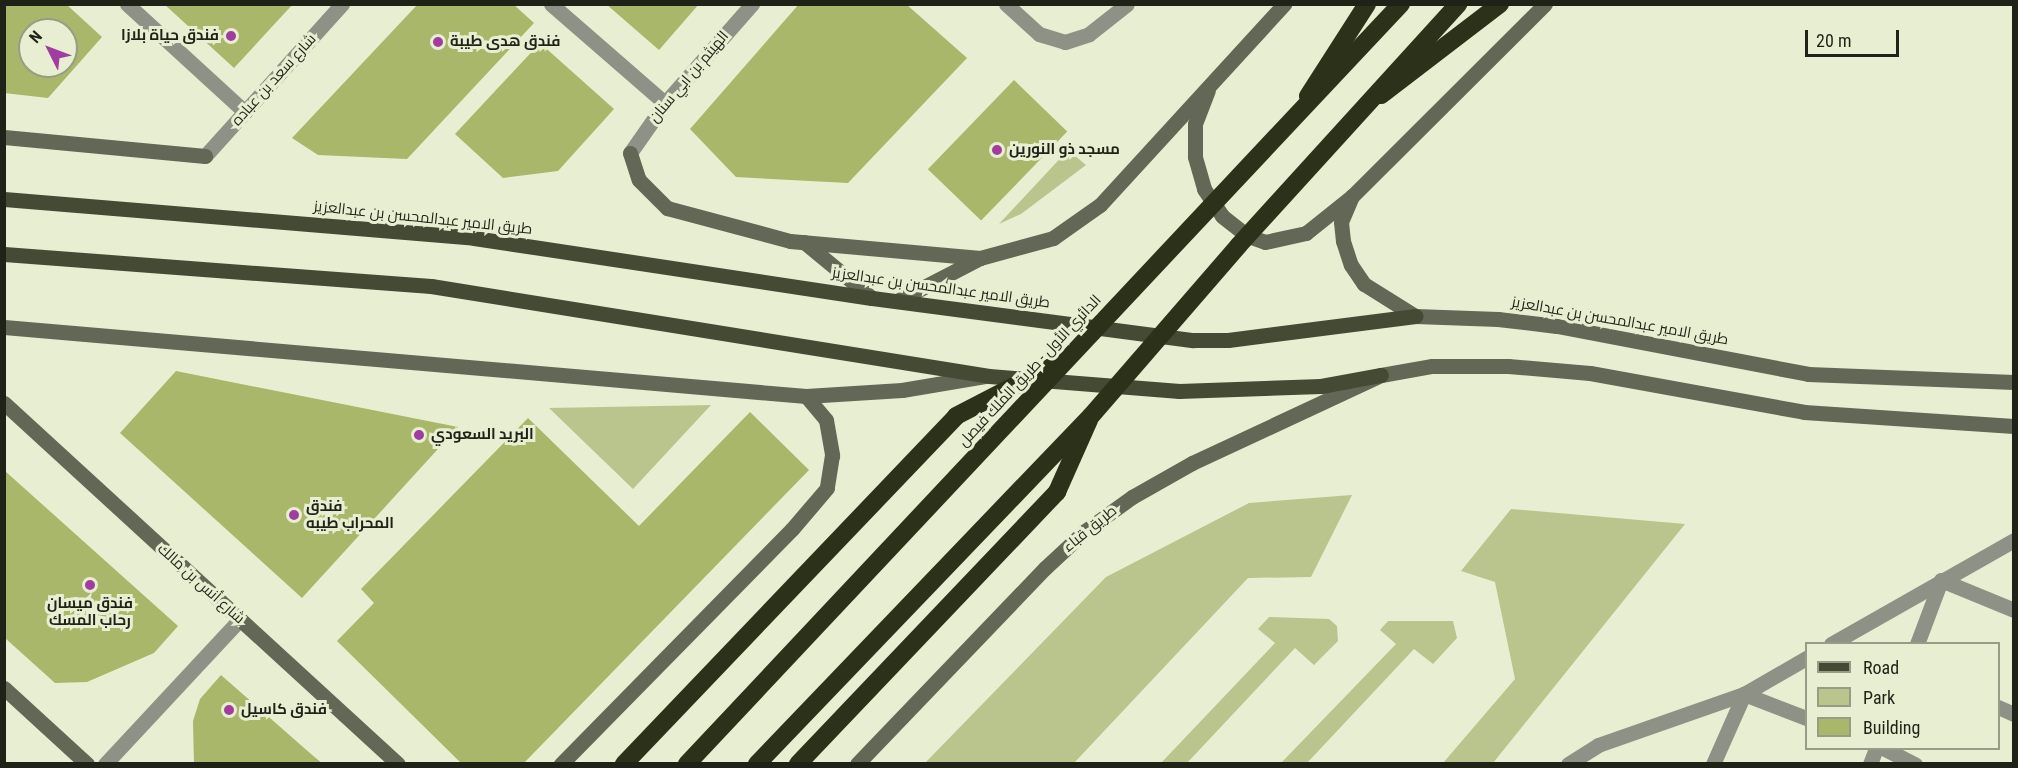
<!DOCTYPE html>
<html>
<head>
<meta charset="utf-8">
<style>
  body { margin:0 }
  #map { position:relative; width:2018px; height:768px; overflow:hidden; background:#e8eed1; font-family:"Roboto Condensed",Cairo,sans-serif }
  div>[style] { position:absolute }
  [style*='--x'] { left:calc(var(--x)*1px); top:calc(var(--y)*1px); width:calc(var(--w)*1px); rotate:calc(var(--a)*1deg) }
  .green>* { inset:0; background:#b9c58d }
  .building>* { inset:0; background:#a8b769; transform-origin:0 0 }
  .street>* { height:15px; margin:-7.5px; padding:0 7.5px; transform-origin:7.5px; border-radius:7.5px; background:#8e9185 }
  .secondary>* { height:15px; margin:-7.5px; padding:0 7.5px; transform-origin:7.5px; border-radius:7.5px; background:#636756 }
  .primary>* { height:15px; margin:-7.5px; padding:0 7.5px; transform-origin:7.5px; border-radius:7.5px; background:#454a35 }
  .highway>* { height:18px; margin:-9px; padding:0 9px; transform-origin:9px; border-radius:9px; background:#2c3119 }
  .highway-bridge>* { height:18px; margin:-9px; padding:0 9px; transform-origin:9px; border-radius:9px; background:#2c3119 }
  .dots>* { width:16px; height:16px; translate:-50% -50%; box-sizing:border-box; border:3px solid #e8eed1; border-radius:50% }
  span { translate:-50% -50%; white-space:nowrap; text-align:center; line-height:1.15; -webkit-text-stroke:6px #e8eed1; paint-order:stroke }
  .poi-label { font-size:15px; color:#1f2217; font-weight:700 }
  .right { translate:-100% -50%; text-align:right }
  .left { translate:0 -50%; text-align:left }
  .street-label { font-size:15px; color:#1f2217 }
  .frame { position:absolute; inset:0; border:6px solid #1f2217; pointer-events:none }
  .legend { position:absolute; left:1805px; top:642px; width:195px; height:108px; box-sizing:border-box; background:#e8eed1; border:2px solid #989c87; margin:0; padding:8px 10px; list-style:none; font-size:18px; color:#1f2217 }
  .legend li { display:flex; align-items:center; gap:12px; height:30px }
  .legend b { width:30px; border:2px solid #989c87 }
  .north { position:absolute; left:18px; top:18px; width:60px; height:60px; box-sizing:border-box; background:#e8eed1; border:2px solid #989c87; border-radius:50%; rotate:312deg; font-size:16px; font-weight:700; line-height:24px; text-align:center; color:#1f2217 }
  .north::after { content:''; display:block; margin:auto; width:21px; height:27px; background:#a13ca1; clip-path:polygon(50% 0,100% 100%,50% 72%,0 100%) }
  .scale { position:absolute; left:1805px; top:30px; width:94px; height:27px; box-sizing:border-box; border:3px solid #1f2217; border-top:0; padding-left:8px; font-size:18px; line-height:21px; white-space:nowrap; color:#1f2217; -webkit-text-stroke:4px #e8eed1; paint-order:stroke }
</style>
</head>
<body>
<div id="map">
  <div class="green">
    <i style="clip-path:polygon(1068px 150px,1086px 165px,1021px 214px,999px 224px)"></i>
    <i style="clip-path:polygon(711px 405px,633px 489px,549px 408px)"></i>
    <i style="clip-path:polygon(1352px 495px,1311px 577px,1248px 578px,1074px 763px,925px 763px,1106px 577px,1249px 503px)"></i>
    <i style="clip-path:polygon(1511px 509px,1685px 524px,1493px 763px,1443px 763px,1515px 679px,1495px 582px,1461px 571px)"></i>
    <i style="clip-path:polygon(1269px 617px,1329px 619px,1337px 626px,1338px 641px,1314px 665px,1295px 648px,1187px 763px,1161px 763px,1275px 643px,1258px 629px)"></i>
    <i style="clip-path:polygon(1388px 621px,1453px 621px,1457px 638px,1433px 664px,1414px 649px,1307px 763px,1281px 763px,1396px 644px,1380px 630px)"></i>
  </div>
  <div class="building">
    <i style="clip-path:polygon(evenodd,4px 4px,66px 4px,102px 37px,48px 98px,4px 93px,4px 4px,30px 30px,66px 30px,66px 66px,30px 66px,30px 30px)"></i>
    <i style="clip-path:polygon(164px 4px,293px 4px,234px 68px)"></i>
    <i style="clip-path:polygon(418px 4px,513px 4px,534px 23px,407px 159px,318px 155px,292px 138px)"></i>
    <i style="clip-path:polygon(606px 4px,699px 4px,659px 50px)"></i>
    <i style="clip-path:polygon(799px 4px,906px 4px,967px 58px,848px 183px,736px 177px,690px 129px)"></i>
    <i style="clip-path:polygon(540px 43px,614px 109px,558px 171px,503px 178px,455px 134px)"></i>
    <i style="left:1014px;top:80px;width:74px;height:124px;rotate:44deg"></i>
    <i style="clip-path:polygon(176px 371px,458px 427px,302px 598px,120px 433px)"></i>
    <i style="clip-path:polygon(750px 412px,809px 470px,523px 764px,462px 764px,337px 641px,374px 603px,361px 589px,528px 418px,639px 526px)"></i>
    <i style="clip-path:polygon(5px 471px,178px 626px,154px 653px,87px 682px,55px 683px,5px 638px)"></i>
    <i style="clip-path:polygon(221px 675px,311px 754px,323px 764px,194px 764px,193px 721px,200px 699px)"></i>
  </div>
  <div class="street">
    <i style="--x:127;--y:4;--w:160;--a:42.5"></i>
    <i style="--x:551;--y:4;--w:151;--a:41"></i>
    <i style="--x:1006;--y:4;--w:45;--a:42.3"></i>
    <i style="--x:1039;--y:34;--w:27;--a:17"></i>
    <i style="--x:1065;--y:42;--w:25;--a:-18"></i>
    <i style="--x:1089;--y:34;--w:48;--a:-38.3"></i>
    <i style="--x:630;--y:153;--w:61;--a:-55"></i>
    <i style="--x:665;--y:103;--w:132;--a:-48.7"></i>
    <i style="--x:205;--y:156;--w:205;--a:-48"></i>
    <i style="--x:1831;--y:644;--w:210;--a:-29.6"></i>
    <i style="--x:1917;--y:644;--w:68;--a:-69.4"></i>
    <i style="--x:1941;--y:580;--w:79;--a:22.3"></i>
    <i style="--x:1998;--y:707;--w:17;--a:24"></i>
    <i style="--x:1883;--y:748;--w:36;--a:27"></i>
    <i style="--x:105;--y:764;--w:198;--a:-47"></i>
    <i style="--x:1568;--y:764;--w:36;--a:-32"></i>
    <i style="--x:1598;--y:745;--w:155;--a:-19.3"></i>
    <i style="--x:1744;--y:694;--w:72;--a:-30.1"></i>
    <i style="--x:1713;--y:764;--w:77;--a:-66.1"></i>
    <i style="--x:1744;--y:694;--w:66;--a:21.2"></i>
    <i style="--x:1870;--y:764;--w:17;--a:-69"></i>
  </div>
  <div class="secondary">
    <i style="--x:1545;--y:4;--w:272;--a:135.1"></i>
    <i style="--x:1352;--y:196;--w:28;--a:113"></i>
    <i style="--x:1341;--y:222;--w:19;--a:84"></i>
    <i style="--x:1343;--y:241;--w:25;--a:72"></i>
    <i style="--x:1351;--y:265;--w:23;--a:56"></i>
    <i style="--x:1364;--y:284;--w:60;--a:32.1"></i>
    <i style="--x:1415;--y:316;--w:83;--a:2.1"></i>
    <i style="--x:1498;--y:319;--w:59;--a:6.8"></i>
    <i style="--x:1557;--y:326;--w:256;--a:10.8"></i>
    <i style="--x:1808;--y:374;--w:206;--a:2.2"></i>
    <i style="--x:1208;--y:90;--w:36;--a:111"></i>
    <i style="--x:1195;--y:124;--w:33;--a:90"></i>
    <i style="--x:1195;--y:157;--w:33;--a:74"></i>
    <i style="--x:1204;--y:189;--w:32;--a:56"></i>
    <i style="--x:1222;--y:216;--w:33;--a:38"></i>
    <i style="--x:1248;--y:236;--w:18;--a:19"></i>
    <i style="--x:1265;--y:242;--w:42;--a:-12.4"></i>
    <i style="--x:1306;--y:233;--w:58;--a:-38.7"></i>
    <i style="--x:4;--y:137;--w:202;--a:5.4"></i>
    <i style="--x:630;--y:153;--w:28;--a:72"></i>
    <i style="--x:639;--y:180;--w:40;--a:45"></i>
    <i style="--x:667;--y:208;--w:127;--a:15"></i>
    <i style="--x:790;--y:241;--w:191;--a:5.1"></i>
    <i style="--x:980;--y:258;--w:76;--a:-15.3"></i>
    <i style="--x:1053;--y:238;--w:57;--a:-35.1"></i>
    <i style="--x:1100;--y:205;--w:273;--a:-47.5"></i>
    <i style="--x:804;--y:242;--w:88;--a:39.5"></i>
    <i style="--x:899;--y:300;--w:91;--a:-27.4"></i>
    <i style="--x:4;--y:327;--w:805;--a:4.92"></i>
    <i style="--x:806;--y:396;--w:31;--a:50"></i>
    <i style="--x:826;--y:420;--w:36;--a:80"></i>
    <i style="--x:832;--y:455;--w:33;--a:99"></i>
    <i style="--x:827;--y:488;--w:54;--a:130.5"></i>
    <i style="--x:792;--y:529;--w:330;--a:134.5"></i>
    <i style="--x:806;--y:396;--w:96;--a:-3.6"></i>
    <i style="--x:902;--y:390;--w:84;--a:-9.6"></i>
    <i style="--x:4;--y:403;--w:534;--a:42.5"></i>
    <i style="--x:4;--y:688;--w:113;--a:42.5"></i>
    <i style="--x:857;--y:764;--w:272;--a:-46.2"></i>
    <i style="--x:1045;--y:568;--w:54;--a:-42.8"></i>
    <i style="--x:1085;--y:531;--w:58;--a:-35.9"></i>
    <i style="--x:1132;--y:497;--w:69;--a:-29.5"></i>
    <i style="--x:1192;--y:463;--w:208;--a:-25"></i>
    <i style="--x:1381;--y:375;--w:52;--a:-10"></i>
    <i style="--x:1432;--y:366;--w:76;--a:0"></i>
    <i style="--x:1508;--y:366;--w:82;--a:4.9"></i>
    <i style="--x:1590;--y:373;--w:218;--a:10.3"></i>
    <i style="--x:1804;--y:412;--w:210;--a:3.8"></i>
  </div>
  <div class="primary">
    <i style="--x:4;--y:199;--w:472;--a:4.7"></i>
    <i style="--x:474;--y:238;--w:402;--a:8.6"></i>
    <i style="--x:872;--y:298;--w:324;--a:7.5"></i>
    <i style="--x:1193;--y:340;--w:35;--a:0"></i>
    <i style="--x:1228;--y:340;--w:189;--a:-7.3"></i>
    <i style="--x:4;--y:254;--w:428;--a:4.3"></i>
    <i style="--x:431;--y:286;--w:565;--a:9.16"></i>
    <i style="--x:989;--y:376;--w:191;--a:4.5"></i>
    <i style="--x:1179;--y:391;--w:142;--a:-2"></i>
    <i style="--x:1321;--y:386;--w:61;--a:-10.4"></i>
  </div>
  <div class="highway">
    <i style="--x:1381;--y:95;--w:150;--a:-37.4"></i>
    <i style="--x:1308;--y:96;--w:109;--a:-57.3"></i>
    <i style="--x:798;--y:764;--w:376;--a:-46.4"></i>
    <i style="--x:1057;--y:492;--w:79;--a:-66"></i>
  </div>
  <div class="highway-bridge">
    <i style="--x:624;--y:764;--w:481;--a:-46.3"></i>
    <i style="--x:956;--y:416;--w:109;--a:-27.3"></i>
    <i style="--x:687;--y:764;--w:1043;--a:-46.79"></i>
    <i style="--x:757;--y:764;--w:482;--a:-46.2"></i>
    <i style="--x:1091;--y:416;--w:226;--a:-49.1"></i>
    <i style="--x:1239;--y:245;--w:326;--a:-47.7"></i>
  </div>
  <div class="dots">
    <i style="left:231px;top:36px;background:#a13ca1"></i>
    <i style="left:438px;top:42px;background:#a13ca1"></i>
    <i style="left:997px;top:150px;background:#a13ca1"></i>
    <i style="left:419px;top:435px;background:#a13ca1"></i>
    <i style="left:294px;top:515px;background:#a13ca1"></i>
    <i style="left:90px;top:585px;background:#a13ca1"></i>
    <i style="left:229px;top:710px;background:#a13ca1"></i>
  </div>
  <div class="poi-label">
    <span class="right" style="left:219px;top:36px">فندق حیاة بلازا</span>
    <span class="left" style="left:450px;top:42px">فندق هدى طيبة</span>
    <span class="left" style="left:1009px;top:150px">مسجد ذو النورين</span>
    <span class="left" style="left:431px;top:435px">البريد السعودي</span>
    <span class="left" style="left:306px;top:515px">فندق<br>المحراب طيبه</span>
    <span style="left:90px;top:612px">فندق ميسان<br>رحاب المسك</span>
    <span class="left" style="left:241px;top:710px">فندق كاسيل</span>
  </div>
  <div class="street-label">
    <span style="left:689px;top:77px;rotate:-50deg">الهيثم بن ابي سنان</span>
    <span style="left:274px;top:80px;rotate:-48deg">شارع سعد بن عباده</span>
    <span style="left:423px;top:218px;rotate:6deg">طريق الامير عبدالمحسن بن عبدالعزيز</span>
    <span style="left:941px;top:288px;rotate:8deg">طريق الامير عبدالمحسن بن عبدالعزيز</span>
    <span style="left:1620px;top:321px;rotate:10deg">طريق الامير عبدالمحسن بن عبدالعزيز</span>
    <span style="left:1030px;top:371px;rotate:-47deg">الدائري الأول - طريق الملك فيصل</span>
    <span style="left:1090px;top:529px;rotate:-39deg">طريق قباء</span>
    <span style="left:201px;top:584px;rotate:42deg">شارع أنس بن مالك</span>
  </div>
  <div class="frame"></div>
  <ul class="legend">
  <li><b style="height:8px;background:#454a35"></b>Road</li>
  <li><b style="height:16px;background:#b9c58d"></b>Park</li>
  <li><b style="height:16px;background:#a8b769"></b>Building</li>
  </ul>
  <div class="north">N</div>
  <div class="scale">20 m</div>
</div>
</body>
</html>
